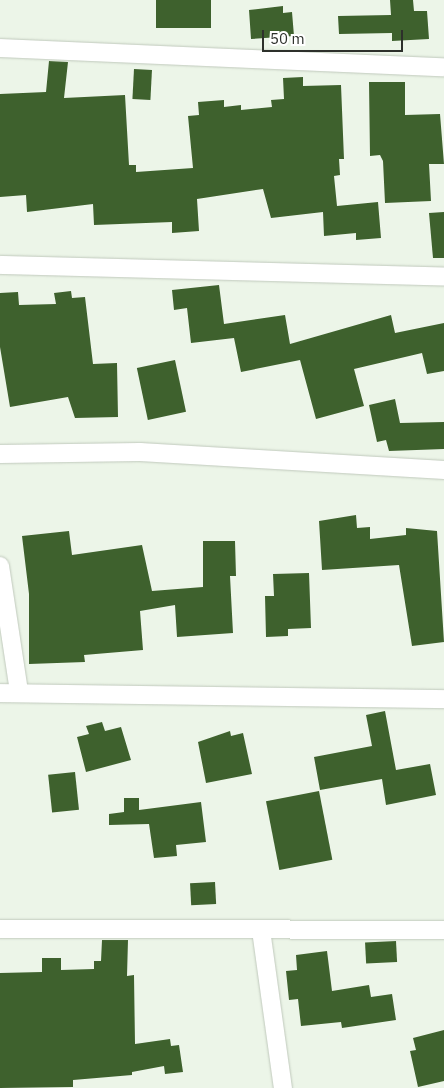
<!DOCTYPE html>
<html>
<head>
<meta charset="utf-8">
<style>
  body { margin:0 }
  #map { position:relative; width:444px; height:1088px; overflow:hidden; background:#ecf5e8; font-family:"IBM Plex Sans",sans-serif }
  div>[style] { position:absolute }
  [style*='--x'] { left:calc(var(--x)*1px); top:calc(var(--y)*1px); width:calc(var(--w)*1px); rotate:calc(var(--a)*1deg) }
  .building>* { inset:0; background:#3e612d; transform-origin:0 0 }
  .roads { filter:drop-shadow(0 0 1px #c0c9bc) drop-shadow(0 0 1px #c0c9bc) }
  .minor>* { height:18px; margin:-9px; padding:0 9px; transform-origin:9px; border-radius:9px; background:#fff }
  span { translate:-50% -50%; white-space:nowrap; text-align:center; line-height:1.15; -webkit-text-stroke:5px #fff; paint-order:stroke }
  .scale { position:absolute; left:262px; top:30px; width:141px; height:22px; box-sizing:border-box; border:2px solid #2d302b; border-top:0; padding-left:6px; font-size:15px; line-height:18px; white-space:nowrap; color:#2d302b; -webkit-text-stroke:4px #fff; paint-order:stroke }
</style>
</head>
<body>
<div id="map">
  <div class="building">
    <i style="left:156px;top:0;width:55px;height:28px"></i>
    <i style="clip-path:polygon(390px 0,413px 0,414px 11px,427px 11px,429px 39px,392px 41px,392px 33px,339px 34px,338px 16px,391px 15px)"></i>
    <i style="clip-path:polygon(283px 6px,283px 13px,292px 12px,294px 36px,251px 39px,249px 10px)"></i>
    <i style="clip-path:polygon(49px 61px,68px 62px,64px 98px,125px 95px,129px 165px,136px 165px,136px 172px,193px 168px,188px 116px,199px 115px,198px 102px,224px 100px,224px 107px,241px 105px,241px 110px,272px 107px,271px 100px,284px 99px,283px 78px,303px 77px,303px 86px,341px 85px,344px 159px,339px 159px,340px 175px,334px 176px,337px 206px,378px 202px,381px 238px,356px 240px,356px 233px,324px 236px,323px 212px,271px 218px,263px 189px,197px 199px,199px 231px,172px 233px,172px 222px,94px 225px,93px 204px,27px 212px,26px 195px,0 197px,0 94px,46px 92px)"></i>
    <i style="left:134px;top:69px;width:18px;height:30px;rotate:3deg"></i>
    <i style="clip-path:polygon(369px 82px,405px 82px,405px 115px,440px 114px,444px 164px,429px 164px,431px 201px,385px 203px,383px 161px,380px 155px,370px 156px)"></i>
    <i style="clip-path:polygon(444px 212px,444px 258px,433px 258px,429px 213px)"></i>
    <i style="clip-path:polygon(219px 285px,224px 324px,285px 315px,290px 344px,391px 315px,395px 333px,444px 323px,444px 371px,427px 374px,422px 353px,354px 369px,364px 406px,316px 419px,300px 360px,241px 372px,234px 338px,191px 343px,187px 308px,174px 310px,172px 290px)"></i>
    <i style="clip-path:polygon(71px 291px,72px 298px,85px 297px,93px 364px,117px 363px,118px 417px,75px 418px,68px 397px,10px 407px,0 347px,0 293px,18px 292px,19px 305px,56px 304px,54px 293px)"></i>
    <i style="left:175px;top:360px;width:53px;height:39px;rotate:78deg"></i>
    <i style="clip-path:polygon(395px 399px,400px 423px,444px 422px,444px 449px,389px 451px,386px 440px,377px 442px,369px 405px)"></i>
    <i style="clip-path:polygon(356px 515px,357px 528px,370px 527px,370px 539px,406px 535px,406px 528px,437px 531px,444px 642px,412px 646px,399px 565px,322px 570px,319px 521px)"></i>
    <i style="clip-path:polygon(69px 531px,72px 555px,142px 545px,152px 591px,203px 587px,203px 541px,235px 541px,236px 576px,230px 576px,233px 633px,177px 637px,175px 605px,140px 611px,143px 650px,84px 655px,85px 662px,29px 664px,29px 594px,22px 536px)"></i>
    <i style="clip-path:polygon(309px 573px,311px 628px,288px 629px,288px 636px,266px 637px,265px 596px,274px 596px,273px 574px)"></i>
    <i style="clip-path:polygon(385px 711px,396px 770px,430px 764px,436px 795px,386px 805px,382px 779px,320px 790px,314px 757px,372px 746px,366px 715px)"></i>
    <i style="clip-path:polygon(102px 722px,105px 731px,121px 727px,131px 760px,86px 772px,77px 737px,89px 734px,86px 726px)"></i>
    <i style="clip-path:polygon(230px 731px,231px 736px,243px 733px,252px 774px,206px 783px,198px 742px)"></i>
    <i style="left:75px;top:772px;width:38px;height:27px;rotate:84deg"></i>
    <i style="left:319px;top:791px;width:70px;height:54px;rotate:79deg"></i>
    <i style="clip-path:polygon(124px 798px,139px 798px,139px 810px,201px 802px,206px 842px,176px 845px,177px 856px,154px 858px,149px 824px,109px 825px,109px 814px,124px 812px)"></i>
    <i style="left:215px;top:882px;width:22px;height:25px;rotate:87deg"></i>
    <i style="clip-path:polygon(102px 940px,128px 940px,127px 976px,134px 975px,135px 1044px,170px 1039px,171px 1046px,179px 1045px,183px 1072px,165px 1074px,164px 1066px,132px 1072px,132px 1075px,73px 1080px,73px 1087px,0 1088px,0 973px,42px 972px,42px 958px,61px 958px,61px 970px,94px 969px,94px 961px,101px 961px)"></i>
    <i style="left:396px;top:941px;width:21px;height:31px;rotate:87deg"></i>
    <i style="clip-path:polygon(327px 951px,332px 991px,369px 985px,371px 997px,392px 994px,396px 1020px,342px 1028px,341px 1022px,301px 1026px,298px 999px,289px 1000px,286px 971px,297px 970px,296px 955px)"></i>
    <i style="clip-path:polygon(444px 1030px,444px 1081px,418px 1087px,410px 1051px,416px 1050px,413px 1038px)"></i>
  </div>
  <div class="roads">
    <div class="minor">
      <i style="--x:0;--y:48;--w:444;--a:2.5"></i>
      <i style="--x:0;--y:265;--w:444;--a:1.5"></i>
      <i style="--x:0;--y:454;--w:140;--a:-0.8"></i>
      <i style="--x:140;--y:452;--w:305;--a:3.4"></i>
      <i style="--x:0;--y:566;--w:126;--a:81.4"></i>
      <i style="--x:0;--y:693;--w:444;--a:0.8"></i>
      <i style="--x:0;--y:929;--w:444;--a:0.1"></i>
      <i style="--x:261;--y:930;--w:160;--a:82.1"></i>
    </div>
  </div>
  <div class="scale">50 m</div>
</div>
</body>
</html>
